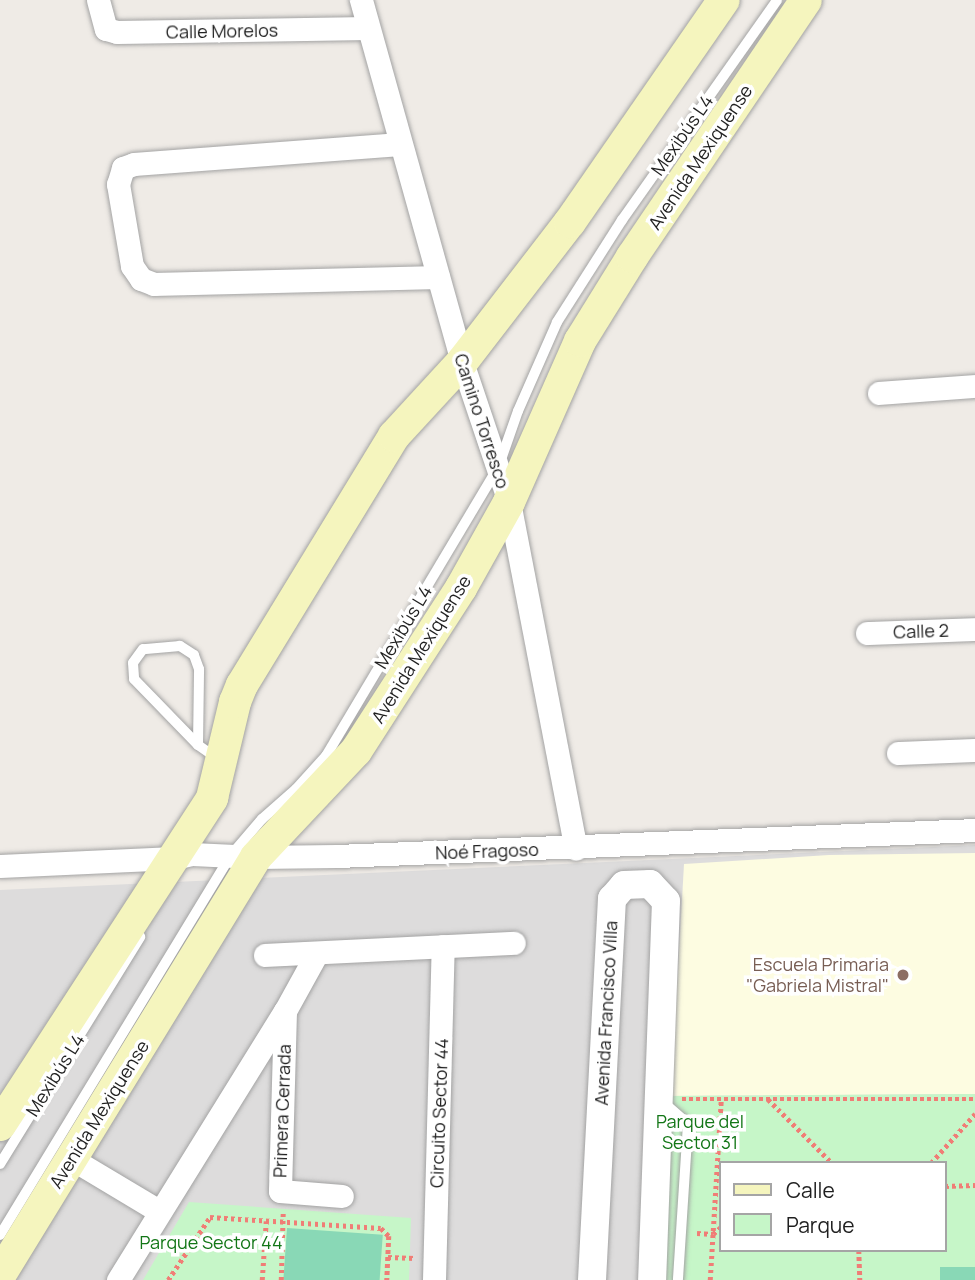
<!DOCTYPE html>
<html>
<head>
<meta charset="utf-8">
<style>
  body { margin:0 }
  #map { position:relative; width:975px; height:1280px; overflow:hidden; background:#efebe6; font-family:Manrope,sans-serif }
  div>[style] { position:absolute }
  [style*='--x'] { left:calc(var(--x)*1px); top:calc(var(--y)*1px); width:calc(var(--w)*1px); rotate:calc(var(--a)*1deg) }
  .residential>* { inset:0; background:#dddcdc }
  .education>* { inset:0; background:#fdfce1 }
  .park>* { inset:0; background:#c6f6c8 }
  .pitch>* { inset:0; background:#89d8b6; transform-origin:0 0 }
  .path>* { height:4.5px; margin-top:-2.25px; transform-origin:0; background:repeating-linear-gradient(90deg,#f07d76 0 3.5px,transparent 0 7px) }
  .roads { filter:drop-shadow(0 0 2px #a3a3a3) drop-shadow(0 0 2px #a3a3a3) }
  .service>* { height:10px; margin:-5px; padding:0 5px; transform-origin:5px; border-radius:5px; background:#fff }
  .minor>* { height:23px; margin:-11.5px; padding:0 11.5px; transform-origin:11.5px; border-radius:11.5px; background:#fff }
  .tertiary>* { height:28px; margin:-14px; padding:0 14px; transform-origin:14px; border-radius:14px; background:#fff }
  .secondary>* { height:32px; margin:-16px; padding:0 16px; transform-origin:16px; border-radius:16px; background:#f5f5be }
  .dots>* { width:19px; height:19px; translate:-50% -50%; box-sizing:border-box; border:4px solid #fff; border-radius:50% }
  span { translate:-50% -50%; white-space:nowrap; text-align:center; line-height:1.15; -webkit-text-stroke:7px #fff; paint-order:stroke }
  .street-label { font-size:18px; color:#1f1f1f }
  .education-label { font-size:18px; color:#785e54 }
  .right { translate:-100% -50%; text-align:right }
  .park-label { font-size:18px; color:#137617 }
  .legend { position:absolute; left:719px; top:1161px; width:228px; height:91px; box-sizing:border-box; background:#fff; border:2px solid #a5a5a5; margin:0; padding:9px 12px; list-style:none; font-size:21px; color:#1f1f1f }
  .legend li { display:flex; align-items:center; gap:14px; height:35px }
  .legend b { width:35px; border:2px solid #a5a5a5 }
</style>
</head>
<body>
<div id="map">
  <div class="residential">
    <i style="clip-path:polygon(evenodd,975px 845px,975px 1280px,0 1280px,0 890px,975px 845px,721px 1163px,945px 1163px,945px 1250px,721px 1250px,721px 1163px)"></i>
  </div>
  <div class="education">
    <i style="clip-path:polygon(975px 853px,975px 1094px,671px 1096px,684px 864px,829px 855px)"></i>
  </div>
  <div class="park">
    <i style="clip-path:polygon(evenodd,975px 1094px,975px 1280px,662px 1280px,663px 1096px,975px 1094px,721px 1163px,945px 1163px,945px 1250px,721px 1250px,721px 1163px)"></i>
    <i style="clip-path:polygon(189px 1202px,411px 1218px,409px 1280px,143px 1280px)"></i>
  </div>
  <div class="pitch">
    <i style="left:287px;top:1228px;width:96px;height:52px;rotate:4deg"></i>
    <i style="left:940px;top:1267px;width:35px;height:13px"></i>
  </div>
  <div class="path">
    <i style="--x:682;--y:1099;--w:293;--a:0"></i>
    <i style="--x:768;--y:1099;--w:91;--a:45"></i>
    <i style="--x:931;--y:1163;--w:66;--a:-48.1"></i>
    <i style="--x:945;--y:1186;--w:30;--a:-2"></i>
    <i style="--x:697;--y:1233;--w:16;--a:4"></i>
    <i style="--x:713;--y:1234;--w:11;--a:-41"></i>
    <i style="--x:859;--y:1250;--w:30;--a:88"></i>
    <i style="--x:388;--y:1257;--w:27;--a:2"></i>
    <i style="--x:168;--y:1280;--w:76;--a:-56.3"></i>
    <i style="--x:210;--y:1217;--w:171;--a:3.7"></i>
    <i style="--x:381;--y:1228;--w:11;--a:45"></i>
    <i style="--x:389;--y:1236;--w:44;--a:92.6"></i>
    <i style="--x:262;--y:1280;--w:59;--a:-86.1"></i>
    <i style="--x:281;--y:1280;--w:69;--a:-88.3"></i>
    <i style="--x:710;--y:1280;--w:181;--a:-86.5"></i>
  </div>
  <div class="roads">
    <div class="service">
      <i style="--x:198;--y:745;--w:76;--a:-89.2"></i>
      <i style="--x:199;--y:669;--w:15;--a:-110"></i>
      <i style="--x:194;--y:655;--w:17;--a:-147"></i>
      <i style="--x:180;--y:646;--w:37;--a:175"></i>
      <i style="--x:143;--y:649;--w:17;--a:126"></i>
      <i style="--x:133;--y:663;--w:16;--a:86"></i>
      <i style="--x:134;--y:679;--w:92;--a:45.9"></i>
      <i style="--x:198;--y:745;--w:24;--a:35"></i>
      <i style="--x:663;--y:1102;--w:33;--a:41"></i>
      <i style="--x:688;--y:1124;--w:156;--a:93.7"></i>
      <i style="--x:0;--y:1164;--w:267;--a:-58.3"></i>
      <i style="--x:0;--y:1235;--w:446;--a:-58.7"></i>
      <i style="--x:232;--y:854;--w:46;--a:-49.4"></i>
      <i style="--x:262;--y:819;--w:45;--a:-41.4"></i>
      <i style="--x:296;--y:789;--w:45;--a:-47.7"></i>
      <i style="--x:326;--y:756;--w:335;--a:-59.2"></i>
      <i style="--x:498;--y:468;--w:60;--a:-70.7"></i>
      <i style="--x:518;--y:411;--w:97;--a:-66.3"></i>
      <i style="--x:557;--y:322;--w:121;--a:-57.5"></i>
      <i style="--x:622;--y:220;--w:269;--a:-54.8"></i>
    </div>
    <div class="minor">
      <i style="--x:98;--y:0;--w:30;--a:75"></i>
      <i style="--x:106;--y:29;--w:11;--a:15"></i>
      <i style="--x:117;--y:32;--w:251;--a:-0.9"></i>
      <i style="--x:361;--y:0;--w:376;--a:74.4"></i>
      <i style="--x:462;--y:362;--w:148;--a:71.4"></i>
      <i style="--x:509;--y:502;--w:353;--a:79.1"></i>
      <i style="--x:400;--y:144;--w:267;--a:175.7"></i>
      <i style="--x:134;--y:164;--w:12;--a:160"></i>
      <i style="--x:123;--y:168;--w:17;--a:107"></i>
      <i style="--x:118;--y:184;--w:83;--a:80.3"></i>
      <i style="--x:132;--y:266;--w:16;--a:55"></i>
      <i style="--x:141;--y:279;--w:14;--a:21"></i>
      <i style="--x:154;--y:284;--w:284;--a:-1.4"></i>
      <i style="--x:879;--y:393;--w:96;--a:-4.2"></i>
      <i style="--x:867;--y:633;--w:108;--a:-2.1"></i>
      <i style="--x:898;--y:753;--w:77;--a:-2.2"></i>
      <i style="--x:0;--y:866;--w:174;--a:-2.6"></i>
      <i style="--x:174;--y:858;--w:18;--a:-13"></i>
      <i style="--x:192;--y:854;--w:64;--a:2.7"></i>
      <i style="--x:256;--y:857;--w:81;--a:-0.7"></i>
      <i style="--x:337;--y:856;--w:639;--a:-2.33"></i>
      <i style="--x:265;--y:955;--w:249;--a:-2.8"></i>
      <i style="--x:285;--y:1011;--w:180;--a:91.6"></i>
      <i style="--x:280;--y:1191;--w:62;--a:4.6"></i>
      <i style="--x:72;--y:1159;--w:101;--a:30.9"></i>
      <i style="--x:118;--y:1280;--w:317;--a:-58.2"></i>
      <i style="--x:285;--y:1011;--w:66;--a:-61.1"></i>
      <i style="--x:434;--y:1280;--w:334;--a:-88.5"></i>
    </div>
    <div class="tertiary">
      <i style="--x:592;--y:1280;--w:382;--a:-87"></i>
      <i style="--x:612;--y:899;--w:18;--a:-49"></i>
      <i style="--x:624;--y:885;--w:26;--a:-2"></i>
      <i style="--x:650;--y:884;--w:23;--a:47"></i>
      <i style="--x:666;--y:901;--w:379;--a:92.1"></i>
    </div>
    <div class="secondary">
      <i style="--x:0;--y:1125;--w:390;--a:-57"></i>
      <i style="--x:212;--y:798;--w:99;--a:-76.5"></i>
      <i style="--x:235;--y:702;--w:18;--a:-68"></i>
      <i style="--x:242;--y:685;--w:292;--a:-58.6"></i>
      <i style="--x:394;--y:436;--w:100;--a:-47.4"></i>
      <i style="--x:462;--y:362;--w:177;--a:-52.4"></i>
      <i style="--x:570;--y:222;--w:270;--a:-55.3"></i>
      <i style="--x:0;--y:1275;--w:490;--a:-58.5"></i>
      <i style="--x:256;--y:857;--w:146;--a:-46.7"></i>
      <i style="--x:356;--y:751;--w:194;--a:-57.2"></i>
      <i style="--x:461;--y:588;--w:98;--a:-60.8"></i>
      <i style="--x:509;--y:502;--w:176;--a:-66.2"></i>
      <i style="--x:580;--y:341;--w:99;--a:-58.2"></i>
      <i style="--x:632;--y:257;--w:310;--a:-55.9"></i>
    </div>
  </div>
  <div class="dots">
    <i style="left:903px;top:975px;background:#8d6e63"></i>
  </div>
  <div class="street-label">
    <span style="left:222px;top:31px;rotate:-1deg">Calle Morelos</span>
    <span style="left:682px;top:135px;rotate:-55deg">Mexibús L4</span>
    <span style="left:700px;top:157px;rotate:-56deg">Avenida Mexiquense</span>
    <span style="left:482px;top:421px;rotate:72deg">Camino Torresco</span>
    <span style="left:403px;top:627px;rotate:-59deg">Mexibús L4</span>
    <span style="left:921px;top:631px;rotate:-2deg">Calle 2</span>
    <span style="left:421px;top:649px;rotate:-58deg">Avenida Mexiquense</span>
    <span style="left:487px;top:851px;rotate:-2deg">Noé Fragoso</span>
    <span style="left:606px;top:1013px;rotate:-87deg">Avenida Francisco Villa</span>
    <span style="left:55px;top:1075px;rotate:-58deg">Mexibús L4</span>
    <span style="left:282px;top:1111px;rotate:-88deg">Primera Cerrada</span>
    <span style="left:439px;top:1113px;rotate:-88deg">Circuito Sector 44</span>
    <span style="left:99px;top:1114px;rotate:-58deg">Avenida Mexiquense</span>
  </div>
  <div class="education-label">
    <span class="right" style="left:889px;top:975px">Escuela Primaria<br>"Gabriela Mistral"</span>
  </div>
  <div class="park-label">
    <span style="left:700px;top:1132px">Parque del<br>Sector 31</span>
    <span style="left:211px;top:1242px">Parque Sector 44</span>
  </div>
  <ul class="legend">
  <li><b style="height:9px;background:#f5f5be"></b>Calle</li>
  <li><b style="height:19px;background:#c6f6c8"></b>Parque</li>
  </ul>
</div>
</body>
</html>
